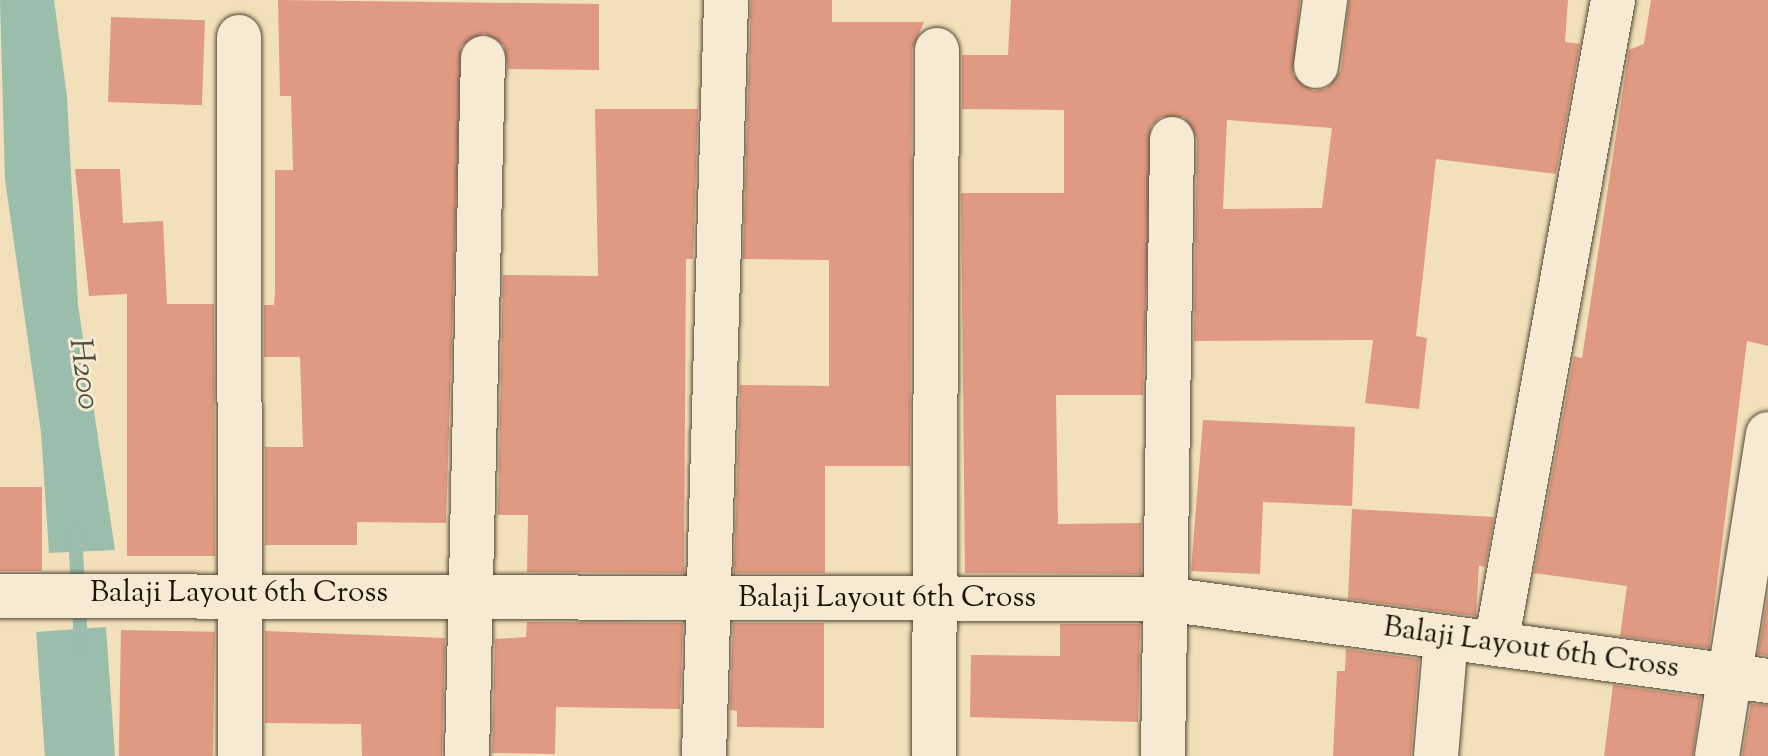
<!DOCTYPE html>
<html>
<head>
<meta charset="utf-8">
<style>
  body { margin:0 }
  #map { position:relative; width:1768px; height:756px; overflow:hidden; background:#f1e0b9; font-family:"Sorts Mill Goudy",serif }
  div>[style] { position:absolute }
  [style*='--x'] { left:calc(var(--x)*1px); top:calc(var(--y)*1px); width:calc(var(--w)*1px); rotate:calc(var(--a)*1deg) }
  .water>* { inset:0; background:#9bbdab; transform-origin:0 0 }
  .stream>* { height:14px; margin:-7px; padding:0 7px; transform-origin:7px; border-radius:7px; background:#9bbdab }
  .building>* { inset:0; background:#e09a82; transform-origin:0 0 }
  .roads { filter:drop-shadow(0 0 2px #534836) drop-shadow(0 0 2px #534836) }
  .street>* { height:44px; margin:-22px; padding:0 22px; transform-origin:22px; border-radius:22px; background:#f6ebd2 }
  span { translate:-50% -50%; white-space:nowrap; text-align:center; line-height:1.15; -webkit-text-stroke:6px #f6ebd2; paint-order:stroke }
  .street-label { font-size:30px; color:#1e150a }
  .water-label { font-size:32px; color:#4a5042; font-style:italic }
</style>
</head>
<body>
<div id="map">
  <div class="water">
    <i style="clip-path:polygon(0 0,54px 0,67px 97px,78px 305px,115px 550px,49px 553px,41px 432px,5px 180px)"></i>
    <i style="left:106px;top:627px;width:129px;height:70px;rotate:86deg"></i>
  </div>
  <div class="stream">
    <i style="--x:75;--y:533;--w:111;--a:86.9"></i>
  </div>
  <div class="building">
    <i style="clip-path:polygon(278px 0,599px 4px,599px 70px,508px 69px,504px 45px,484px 33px,461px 46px,446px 523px,357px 522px,357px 545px,265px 545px,265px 447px,303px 447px,300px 357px,264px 357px,264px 305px,274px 305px,275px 292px,275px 170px,293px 170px,291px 96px,280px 96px)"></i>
    <i style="clip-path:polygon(751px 0,832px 0,832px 22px,924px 22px,912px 50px,910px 466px,825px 466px,825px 573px,734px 573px,740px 385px,829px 386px,829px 260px,743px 259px)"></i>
    <i style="clip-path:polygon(evenodd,1011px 0,1300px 0,1293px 75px,1313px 91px,1326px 89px,1341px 70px,1349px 0,1568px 0,1565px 42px,1580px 44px,1556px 174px,1436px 159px,1416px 336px,1427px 338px,1419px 409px,1365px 403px,1373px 340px,1194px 341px,1197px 139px,1184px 117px,1161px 117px,1151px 126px,1143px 395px,1056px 395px,1058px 524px,1141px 523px,1141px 574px,965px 573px,961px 193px,1064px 193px,1064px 110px,962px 109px,962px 55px,1008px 55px,1011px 0,1227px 120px,1332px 128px,1322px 208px,1223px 209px,1227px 120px)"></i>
    <i style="clip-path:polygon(1651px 0,1768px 0,1768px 346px,1747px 341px,1709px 648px,1620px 636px,1627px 586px,1534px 573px,1574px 356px,1582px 358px,1629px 50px,1644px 44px)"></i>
    <i style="left:111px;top:17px;width:94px;height:85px;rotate:2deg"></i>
    <i style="clip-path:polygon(595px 109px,698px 109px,693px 259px,686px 259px,684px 573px,527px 572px,528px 515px,498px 515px,503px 275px,598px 276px)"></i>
    <i style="clip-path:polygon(75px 169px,120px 169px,123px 223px,163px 221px,167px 304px,214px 304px,215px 556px,127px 556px,127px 294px,89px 296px)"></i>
    <i style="clip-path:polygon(1203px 420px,1355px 427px,1352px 506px,1263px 502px,1260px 574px,1191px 571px)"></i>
    <i style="left:0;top:487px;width:42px;height:84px"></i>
    <i style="clip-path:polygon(1352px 509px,1494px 517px,1485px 567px,1479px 566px,1476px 616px,1348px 599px)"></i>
    <i style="clip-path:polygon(1768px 594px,1768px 656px,1758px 654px)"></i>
    <i style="clip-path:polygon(527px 622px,683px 623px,680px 709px,556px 707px,555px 754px,492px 753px,495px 639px,526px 637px)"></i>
    <i style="clip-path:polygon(733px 623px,824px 623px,824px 728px,737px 727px,737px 711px,730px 710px)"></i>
    <i style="clip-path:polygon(1060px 624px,1140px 624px,1138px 722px,970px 717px,971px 655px,1060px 656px)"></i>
    <i style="left:121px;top:630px;width:94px;height:126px;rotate:1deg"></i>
    <i style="clip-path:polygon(265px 631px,445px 638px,442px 756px,362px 756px,361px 724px,265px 723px)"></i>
    <i style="clip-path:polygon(1346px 649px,1419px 659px,1411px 756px,1333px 756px,1337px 671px,1345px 671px)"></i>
    <i style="clip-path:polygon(1613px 685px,1701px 697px,1693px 756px,1604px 756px)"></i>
    <i style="clip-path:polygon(1751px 704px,1768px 705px,1768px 756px,1742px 756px)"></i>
  </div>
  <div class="roads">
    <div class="street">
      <i style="--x:239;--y:37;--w:719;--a:89.92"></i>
      <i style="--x:1316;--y:66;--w:67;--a:-82.2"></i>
      <i style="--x:0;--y:596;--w:1165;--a:0.15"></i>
      <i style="--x:1165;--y:599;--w:609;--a:7.74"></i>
      <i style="--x:1496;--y:644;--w:655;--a:-79.7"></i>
      <i style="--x:467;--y:756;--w:698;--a:-88.69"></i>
      <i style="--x:704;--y:756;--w:756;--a:-88.33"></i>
      <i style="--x:934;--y:756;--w:706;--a:-89.76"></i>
      <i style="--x:1163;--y:756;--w:617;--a:-89.16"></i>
      <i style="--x:1436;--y:756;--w:118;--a:-85.2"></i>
      <i style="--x:1717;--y:756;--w:326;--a:-81"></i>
    </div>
  </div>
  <div class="street-label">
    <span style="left:239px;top:594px">Balaji Layout 6th Cross</span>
    <span style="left:887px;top:599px">Balaji Layout 6th Cross</span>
    <span style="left:1531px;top:649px;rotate:8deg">Balaji Layout 6th Cross</span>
  </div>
  <div class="water-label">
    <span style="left:83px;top:374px;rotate:82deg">H200</span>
  </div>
</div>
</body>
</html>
